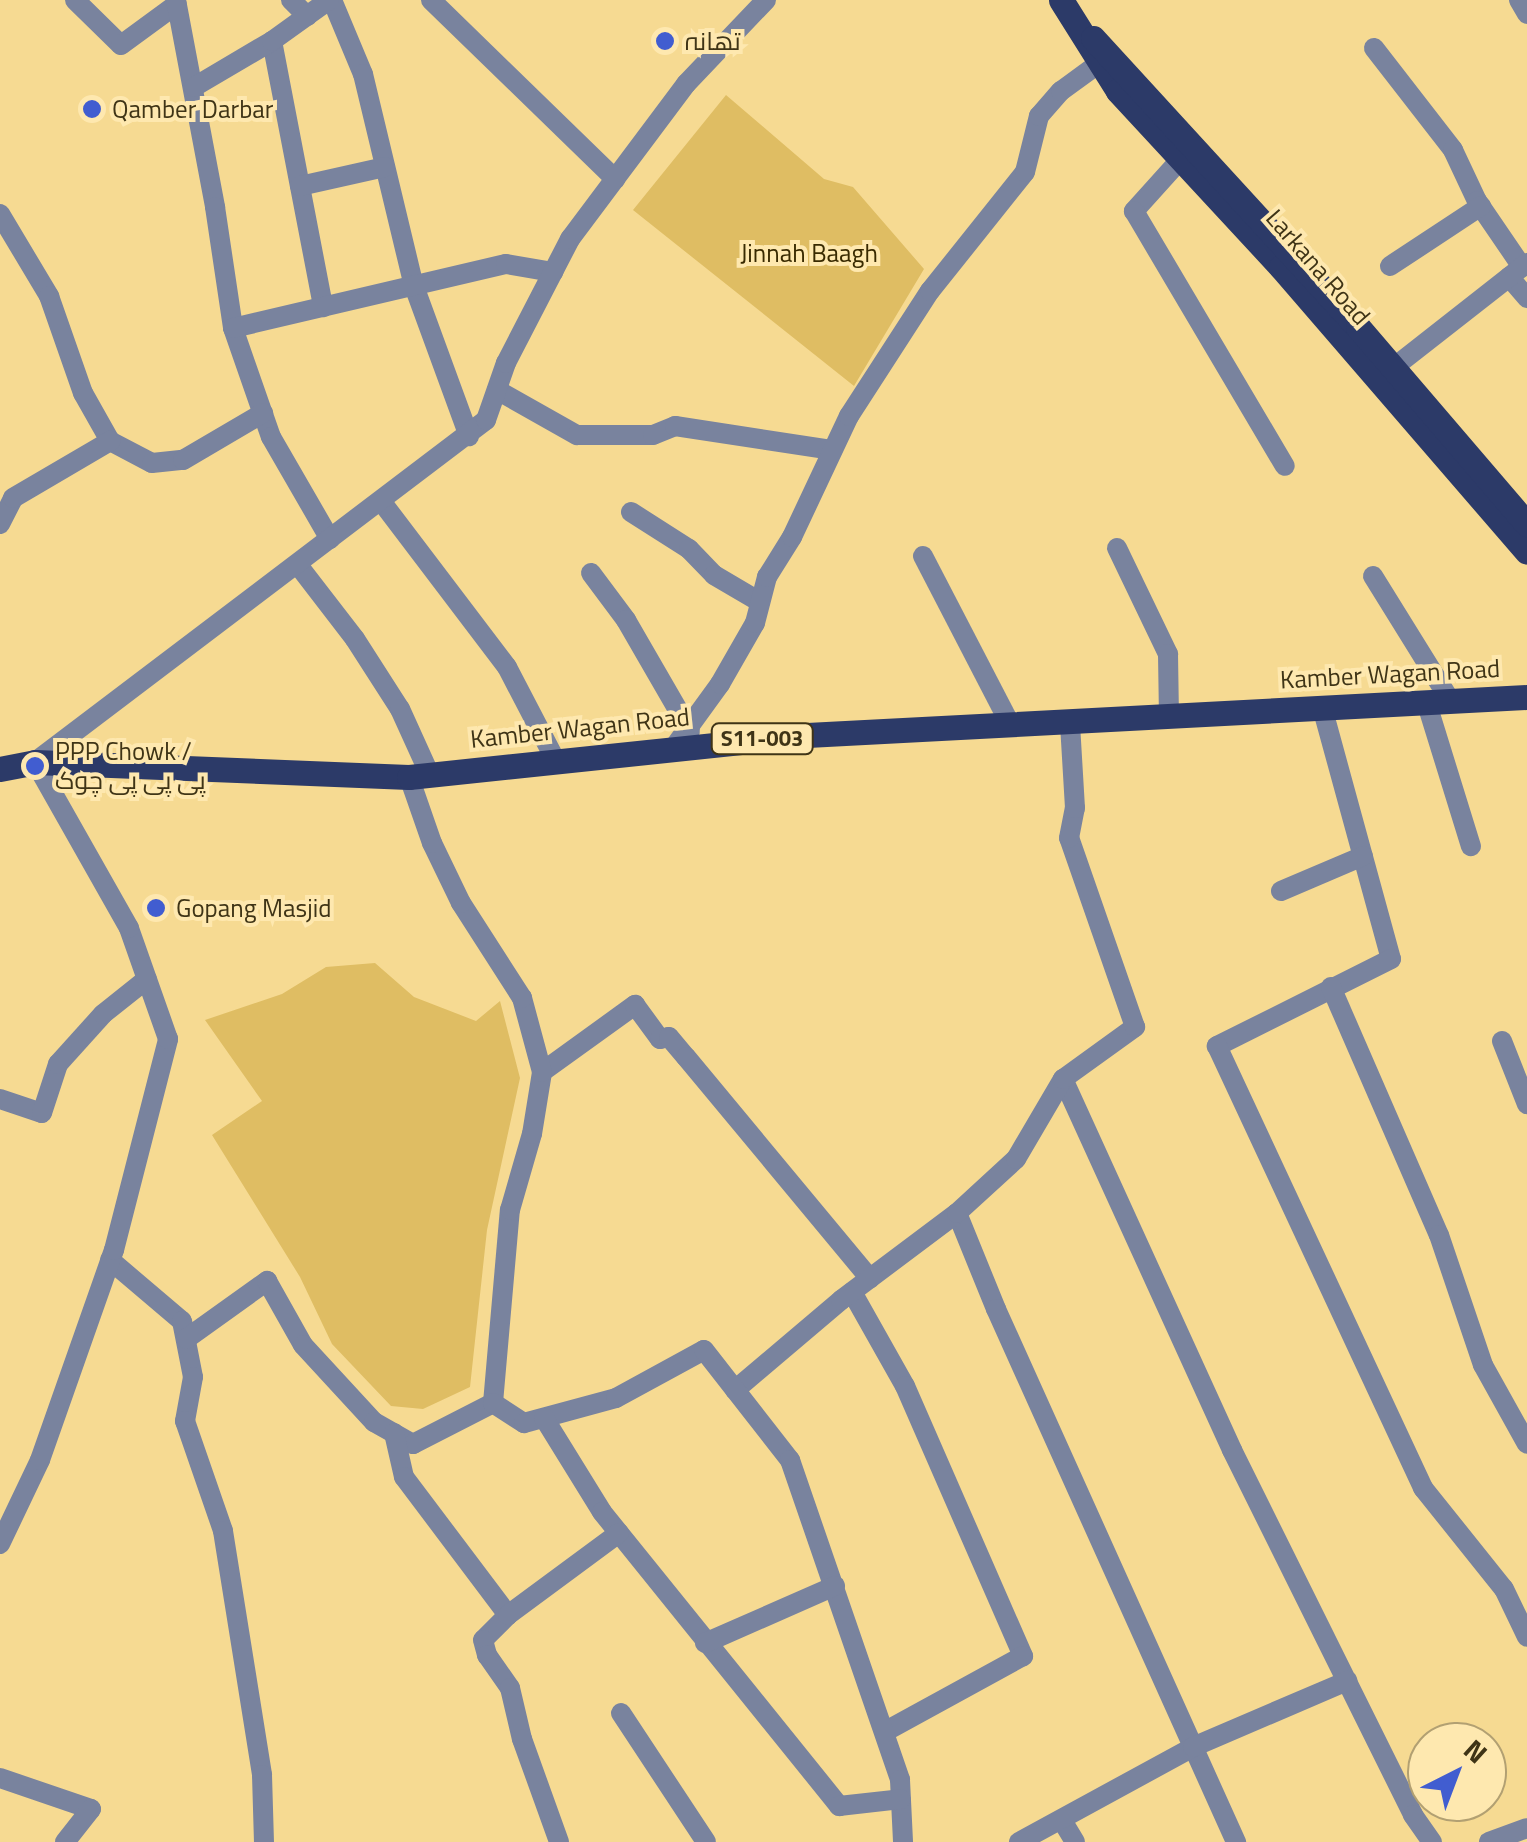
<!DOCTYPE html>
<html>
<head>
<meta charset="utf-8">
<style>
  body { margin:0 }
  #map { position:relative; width:1527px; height:1842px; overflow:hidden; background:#f6da92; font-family:"Titillium Web",Cairo,sans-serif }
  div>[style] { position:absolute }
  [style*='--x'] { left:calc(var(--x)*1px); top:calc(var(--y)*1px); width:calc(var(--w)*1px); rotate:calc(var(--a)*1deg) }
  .green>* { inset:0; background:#dfbd63 }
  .minor>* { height:20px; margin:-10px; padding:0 10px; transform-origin:10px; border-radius:10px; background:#79839e }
  .tertiary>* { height:20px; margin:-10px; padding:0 10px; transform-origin:10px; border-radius:10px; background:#79839e }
  .primary>* { height:25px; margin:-12.5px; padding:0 12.5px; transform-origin:12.5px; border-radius:12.5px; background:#2c3a68 }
  .dots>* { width:28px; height:28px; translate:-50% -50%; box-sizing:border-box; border:5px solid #fee8af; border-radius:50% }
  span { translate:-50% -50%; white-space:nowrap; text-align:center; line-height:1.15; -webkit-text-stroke:8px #fee8af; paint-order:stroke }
  .shield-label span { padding:2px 8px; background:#fee8af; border:2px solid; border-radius:8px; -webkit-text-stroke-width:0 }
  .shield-label { font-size:22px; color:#3f3416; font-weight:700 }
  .poi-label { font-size:25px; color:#3f3416 }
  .left { translate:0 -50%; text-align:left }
  .park-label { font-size:25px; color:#392a00 }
  .street-label { font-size:25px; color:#3f3416 }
  .north { position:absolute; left:1407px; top:1722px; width:100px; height:100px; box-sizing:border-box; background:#fee8af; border:2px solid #b2a072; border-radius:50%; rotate:42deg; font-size:28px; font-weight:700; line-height:40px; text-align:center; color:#3f3416 }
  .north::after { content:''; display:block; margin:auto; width:35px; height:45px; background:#415dd0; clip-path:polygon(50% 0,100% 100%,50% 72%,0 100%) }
</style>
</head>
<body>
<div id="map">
  <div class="green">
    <i style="clip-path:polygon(726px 95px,824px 179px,853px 187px,924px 269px,854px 386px,633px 210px)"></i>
    <i style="clip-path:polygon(375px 963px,414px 997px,476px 1021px,500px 1001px,520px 1078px,487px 1230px,470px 1387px,423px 1409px,391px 1406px,332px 1344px,300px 1277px,212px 1135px,262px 1101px,205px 1020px,282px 994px,326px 967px)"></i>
  </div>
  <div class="minor">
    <i style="--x:75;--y:0;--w:64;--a:44.4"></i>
    <i style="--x:121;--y:45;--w:69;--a:-36.2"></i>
    <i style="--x:176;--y:0;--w:211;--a:79.3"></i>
    <i style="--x:215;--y:207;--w:122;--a:81.5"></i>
    <i style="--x:233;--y:328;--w:115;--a:70.8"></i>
    <i style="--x:271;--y:437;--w:118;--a:60"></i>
    <i style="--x:291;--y:0;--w:23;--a:45"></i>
    <i style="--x:332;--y:0;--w:80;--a:67.3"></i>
    <i style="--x:363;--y:74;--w:218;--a:76.5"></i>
    <i style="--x:414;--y:286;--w:160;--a:69.9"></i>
    <i style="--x:431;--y:0;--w:257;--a:44.2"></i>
    <i style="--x:1519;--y:0;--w:16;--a:60"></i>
    <i style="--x:272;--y:41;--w:271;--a:79.1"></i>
    <i style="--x:1374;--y:48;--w:129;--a:52.2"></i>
    <i style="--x:1453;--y:150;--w:56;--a:64.8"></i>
    <i style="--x:1477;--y:201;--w:80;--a:55.7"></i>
    <i style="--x:194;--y:87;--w:91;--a:-30.5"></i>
    <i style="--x:272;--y:41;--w:70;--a:-35.7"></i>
    <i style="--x:1180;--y:160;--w:69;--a:132"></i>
    <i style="--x:1134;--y:211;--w:296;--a:59.4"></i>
    <i style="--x:300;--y:186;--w:87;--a:-12.6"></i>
    <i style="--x:0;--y:214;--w:96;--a:59.1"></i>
    <i style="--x:49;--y:296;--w:103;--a:70.7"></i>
    <i style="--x:83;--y:393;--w:55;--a:60.6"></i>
    <i style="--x:110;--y:441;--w:47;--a:27.6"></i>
    <i style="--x:152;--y:463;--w:31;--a:-6"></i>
    <i style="--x:183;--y:460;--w:93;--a:-30.4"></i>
    <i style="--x:1390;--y:266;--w:109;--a:-33.4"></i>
    <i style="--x:1509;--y:277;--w:28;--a:49"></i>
    <i style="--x:233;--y:328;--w:280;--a:-13.2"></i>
    <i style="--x:506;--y:264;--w:48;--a:9.7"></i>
    <i style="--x:1393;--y:368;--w:170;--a:-38.1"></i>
    <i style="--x:497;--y:390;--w:92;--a:29.4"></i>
    <i style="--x:577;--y:435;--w:76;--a:0"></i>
    <i style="--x:653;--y:435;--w:24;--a:-22"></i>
    <i style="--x:675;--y:426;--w:158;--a:8.7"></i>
    <i style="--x:381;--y:501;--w:208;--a:52.8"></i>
    <i style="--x:507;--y:667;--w:106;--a:62.5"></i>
    <i style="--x:631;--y:512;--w:69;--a:32.5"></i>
    <i style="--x:689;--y:549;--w:36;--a:46"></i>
    <i style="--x:714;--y:575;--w:53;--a:30.4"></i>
    <i style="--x:0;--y:524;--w:29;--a:-63"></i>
    <i style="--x:13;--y:498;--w:113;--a:-30.4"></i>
    <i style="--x:1117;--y:548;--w:118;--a:64.3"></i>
    <i style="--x:1168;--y:654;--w:63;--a:89.1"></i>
    <i style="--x:923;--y:556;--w:191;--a:62.6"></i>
    <i style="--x:298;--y:565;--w:93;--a:52.4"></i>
    <i style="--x:355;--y:639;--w:83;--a:57.3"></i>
    <i style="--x:400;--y:709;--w:72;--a:65.6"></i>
    <i style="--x:591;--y:573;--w:59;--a:53.3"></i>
    <i style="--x:626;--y:620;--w:128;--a:60"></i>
    <i style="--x:1373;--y:576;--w:146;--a:58.2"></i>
    <i style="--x:1426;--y:701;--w:152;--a:72.8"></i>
    <i style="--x:1322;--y:707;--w:261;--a:74.7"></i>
    <i style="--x:1391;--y:959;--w:195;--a:153.4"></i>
    <i style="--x:1217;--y:1046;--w:488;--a:65"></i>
    <i style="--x:1423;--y:1488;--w:129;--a:51.3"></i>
    <i style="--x:1504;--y:1589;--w:53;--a:64.4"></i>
    <i style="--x:675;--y:746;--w:77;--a:-54"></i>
    <i style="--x:720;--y:684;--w:70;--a:-60.2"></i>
    <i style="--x:755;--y:623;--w:48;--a:-75.4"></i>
    <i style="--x:767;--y:577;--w:47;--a:-58"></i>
    <i style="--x:792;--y:537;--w:134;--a:-64.8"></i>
    <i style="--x:849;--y:416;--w:149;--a:-57.1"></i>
    <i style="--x:930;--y:291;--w:152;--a:-51.4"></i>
    <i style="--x:1025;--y:172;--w:58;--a:-76"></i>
    <i style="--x:1039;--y:116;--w:33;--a:-49"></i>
    <i style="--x:1061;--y:91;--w:46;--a:-36.1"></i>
    <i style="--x:1281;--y:891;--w:89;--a:-23.1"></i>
    <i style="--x:1331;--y:987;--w:270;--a:66.5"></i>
    <i style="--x:1439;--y:1235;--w:137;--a:71.3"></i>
    <i style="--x:1483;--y:1365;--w:90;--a:60.9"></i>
    <i style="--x:1502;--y:1041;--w:68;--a:68.4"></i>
    <i style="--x:542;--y:1072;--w:115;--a:-35.8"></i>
    <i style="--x:635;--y:1005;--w:42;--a:53.7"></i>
    <i style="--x:660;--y:1039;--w:9;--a:-13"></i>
    <i style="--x:669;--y:1037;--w:26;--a:50"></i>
    <i style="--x:686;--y:1057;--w:288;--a:50.3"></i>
    <i style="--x:1063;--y:1079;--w:408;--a:65.5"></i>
    <i style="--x:1232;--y:1450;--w:407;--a:63.6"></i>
    <i style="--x:1413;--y:1815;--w:33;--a:55"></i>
    <i style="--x:0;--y:1099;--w:44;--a:18.4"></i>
    <i style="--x:42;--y:1113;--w:52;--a:-71.9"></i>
    <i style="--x:58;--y:1064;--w:67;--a:-48"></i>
    <i style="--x:103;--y:1014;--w:56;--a:-38.5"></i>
    <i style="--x:957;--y:1213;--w:104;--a:67.9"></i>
    <i style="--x:996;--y:1309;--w:585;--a:65.76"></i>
    <i style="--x:110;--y:1260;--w:94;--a:40.3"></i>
    <i style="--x:182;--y:1321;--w:57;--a:78.9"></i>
    <i style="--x:193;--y:1377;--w:45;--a:100.3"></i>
    <i style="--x:185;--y:1421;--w:116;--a:70.9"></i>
    <i style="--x:223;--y:1531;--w:247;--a:80.9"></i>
    <i style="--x:262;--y:1775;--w:67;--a:88.3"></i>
    <i style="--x:852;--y:1292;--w:108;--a:60.6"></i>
    <i style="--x:905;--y:1386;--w:295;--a:66.4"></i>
    <i style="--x:1023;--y:1656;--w:158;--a:151.3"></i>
    <i style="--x:186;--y:1339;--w:100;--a:-35.6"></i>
    <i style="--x:267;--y:1281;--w:73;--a:60.6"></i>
    <i style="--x:303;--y:1345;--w:105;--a:47.3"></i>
    <i style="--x:374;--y:1422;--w:45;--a:29.4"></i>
    <i style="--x:413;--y:1444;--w:90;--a:-27.1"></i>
    <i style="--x:493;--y:1403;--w:194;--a:-85"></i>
    <i style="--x:510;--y:1210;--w:79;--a:-73.9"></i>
    <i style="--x:532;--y:1134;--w:63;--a:-80.8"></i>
    <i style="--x:542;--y:1072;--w:77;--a:-105.1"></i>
    <i style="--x:522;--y:998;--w:113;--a:-122.7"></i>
    <i style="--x:461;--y:903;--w:67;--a:-115.8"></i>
    <i style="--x:432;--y:843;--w:70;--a:-109.2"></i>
    <i style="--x:735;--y:1390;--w:139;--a:-40.3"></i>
    <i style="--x:841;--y:1300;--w:145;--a:-36.9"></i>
    <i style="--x:957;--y:1213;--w:80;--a:-42.5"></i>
    <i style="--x:1016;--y:1159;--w:93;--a:-59.6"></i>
    <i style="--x:1063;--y:1079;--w:89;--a:-35.8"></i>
    <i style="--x:1135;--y:1027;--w:200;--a:-109.2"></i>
    <i style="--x:1069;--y:838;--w:31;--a:-79"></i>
    <i style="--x:1075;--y:808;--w:84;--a:-93.4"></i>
    <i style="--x:493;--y:1403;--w:37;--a:33"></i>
    <i style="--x:524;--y:1423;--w:95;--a:-15.2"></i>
    <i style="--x:616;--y:1398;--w:100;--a:-28.6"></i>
    <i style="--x:704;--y:1350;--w:140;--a:52"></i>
    <i style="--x:790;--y:1460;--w:338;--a:71"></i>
    <i style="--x:900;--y:1780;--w:62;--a:87.2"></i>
    <i style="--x:544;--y:1418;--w:110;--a:58.3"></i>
    <i style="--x:602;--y:1512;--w:378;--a:51.1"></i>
    <i style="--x:839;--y:1806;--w:62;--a:-6.4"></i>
    <i style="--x:394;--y:1433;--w:45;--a:77.2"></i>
    <i style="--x:404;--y:1477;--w:173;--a:53"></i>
    <i style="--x:508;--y:1615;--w:35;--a:135"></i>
    <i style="--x:483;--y:1640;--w:16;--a:75"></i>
    <i style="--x:487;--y:1655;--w:40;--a:55.1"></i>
    <i style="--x:510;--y:1688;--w:52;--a:76.8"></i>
    <i style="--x:522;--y:1739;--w:109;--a:70.2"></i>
    <i style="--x:0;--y:1544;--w:93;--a:-64.5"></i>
    <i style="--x:40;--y:1460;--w:223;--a:-70.6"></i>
    <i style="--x:114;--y:1250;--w:218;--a:-75.6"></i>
    <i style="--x:168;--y:1039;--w:118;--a:-109.4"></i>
    <i style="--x:129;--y:928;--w:191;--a:-119.5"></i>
    <i style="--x:508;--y:1615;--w:138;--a:-36.5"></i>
    <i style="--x:705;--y:1643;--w:142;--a:-23.7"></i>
    <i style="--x:621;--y:1713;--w:154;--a:56.6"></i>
    <i style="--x:0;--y:1778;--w:96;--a:18.8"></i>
    <i style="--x:91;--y:1809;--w:42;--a:128.2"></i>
    <i style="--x:1063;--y:1822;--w:23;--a:59"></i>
    <i style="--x:1019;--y:1842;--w:198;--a:-28.6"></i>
    <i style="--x:1193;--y:1747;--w:168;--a:-23.2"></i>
    <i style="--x:1489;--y:1842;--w:40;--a:-20.2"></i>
  </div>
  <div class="tertiary">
    <i style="--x:35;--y:762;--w:566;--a:-37.17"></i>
    <i style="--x:486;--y:420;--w:60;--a:-70.7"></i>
    <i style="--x:506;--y:363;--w:140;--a:-62.7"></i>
    <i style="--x:570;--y:239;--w:194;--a:-53.2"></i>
    <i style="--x:686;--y:84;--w:116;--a:-46.4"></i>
  </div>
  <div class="primary">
    <i style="--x:1061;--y:0;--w:107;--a:57.9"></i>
    <i style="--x:1118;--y:91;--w:240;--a:47.2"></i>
    <i style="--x:1281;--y:267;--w:376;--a:49.2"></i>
    <i style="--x:1093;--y:38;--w:392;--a:47.5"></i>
    <i style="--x:1358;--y:327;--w:260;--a:49.4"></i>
    <i style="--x:0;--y:769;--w:36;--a:-11"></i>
    <i style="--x:35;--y:762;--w:374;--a:2.3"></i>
    <i style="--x:409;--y:777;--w:400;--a:-6"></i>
    <i style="--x:807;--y:735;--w:721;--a:-3.02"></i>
  </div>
  <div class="dots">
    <i style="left:665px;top:41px;background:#415dd0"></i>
    <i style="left:92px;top:109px;background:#415dd0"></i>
    <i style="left:35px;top:766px;background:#415dd0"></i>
    <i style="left:156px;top:908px;background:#415dd0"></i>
  </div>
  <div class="shield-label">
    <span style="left:762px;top:739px">S11-003</span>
  </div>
  <div class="poi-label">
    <span class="left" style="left:685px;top:41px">تھانہ</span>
    <span class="left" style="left:112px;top:109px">Qamber Darbar</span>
    <span class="left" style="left:55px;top:766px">PPP Chowk /<br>پی پی پی چوک</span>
    <span class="left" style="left:176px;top:908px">Gopang Masjid</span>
  </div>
  <div class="park-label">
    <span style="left:809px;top:253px">Jinnah Baagh</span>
  </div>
  <div class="street-label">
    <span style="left:1318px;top:267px;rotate:49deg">Larkana Road</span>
    <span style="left:1390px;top:674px;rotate:-3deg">Kamber Wagan Road</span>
    <span style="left:580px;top:728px;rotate:-6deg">Kamber Wagan Road</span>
  </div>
  <div class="north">N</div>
</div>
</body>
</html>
